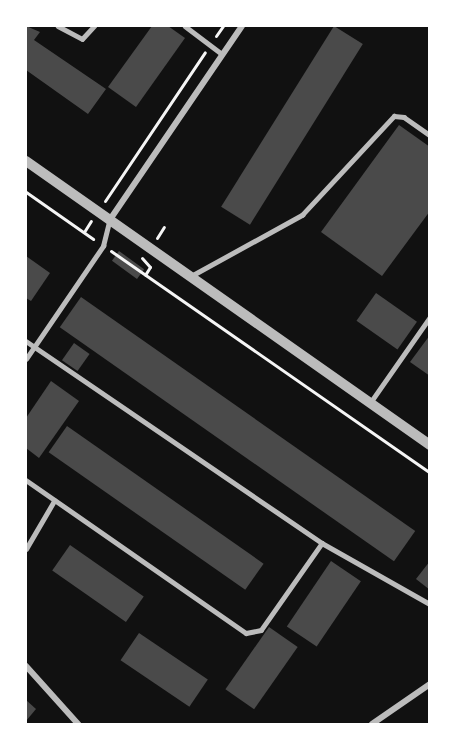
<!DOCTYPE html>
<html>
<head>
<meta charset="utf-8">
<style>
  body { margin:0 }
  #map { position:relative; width:455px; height:750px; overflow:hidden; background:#111; font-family:Inter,sans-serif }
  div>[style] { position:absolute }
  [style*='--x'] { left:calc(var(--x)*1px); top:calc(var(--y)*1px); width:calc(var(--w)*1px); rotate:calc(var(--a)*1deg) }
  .building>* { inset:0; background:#4a4a4a; transform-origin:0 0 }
  .path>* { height:3px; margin:-1.5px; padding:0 1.5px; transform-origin:1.5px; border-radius:1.5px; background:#f5f5f5 }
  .service>* { height:4.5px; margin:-2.25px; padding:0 2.25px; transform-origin:2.25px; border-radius:2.25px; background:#bcbcbc }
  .minor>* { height:6px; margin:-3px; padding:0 3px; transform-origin:3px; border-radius:3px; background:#bcbcbc }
  .tertiary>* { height:10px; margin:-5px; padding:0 5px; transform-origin:5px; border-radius:5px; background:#bcbcbc }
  span { translate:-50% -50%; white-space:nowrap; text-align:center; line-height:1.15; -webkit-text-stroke:6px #fff; paint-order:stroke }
  .frame { position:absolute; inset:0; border:27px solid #fff; pointer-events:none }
</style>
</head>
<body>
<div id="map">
  <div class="building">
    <i style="clip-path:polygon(26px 26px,40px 32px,34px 40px,106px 89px,88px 114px,26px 70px)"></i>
    <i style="clip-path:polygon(152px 26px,168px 26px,185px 38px,136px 107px,108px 87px)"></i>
    <i style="left:334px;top:26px;width:34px;height:213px;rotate:32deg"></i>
    <i style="clip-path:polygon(399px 125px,430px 147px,430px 211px,382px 276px,321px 232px)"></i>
    <i style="left:119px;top:251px;width:31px;height:12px;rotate:36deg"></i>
    <i style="clip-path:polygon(26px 256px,50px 273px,31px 301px,26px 298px)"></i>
    <i style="left:376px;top:293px;width:50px;height:34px;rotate:35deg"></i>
    <i style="left:81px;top:297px;width:408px;height:37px;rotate:35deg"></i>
    <i style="clip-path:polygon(430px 335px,430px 376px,410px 362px)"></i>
    <i style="left:74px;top:343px;width:19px;height:21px;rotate:35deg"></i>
    <i style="clip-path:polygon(51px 381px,79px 401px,39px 458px,26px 448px,26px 418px)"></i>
    <i style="left:67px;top:426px;width:240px;height:32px;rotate:35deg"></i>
    <i style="left:70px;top:545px;width:90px;height:31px;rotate:35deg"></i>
    <i style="left:331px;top:561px;width:36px;height:79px;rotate:34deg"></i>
    <i style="clip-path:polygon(430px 561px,430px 590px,416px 579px)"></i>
    <i style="left:269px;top:627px;width:35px;height:76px;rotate:35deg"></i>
    <i style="left:139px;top:633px;width:83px;height:33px;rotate:34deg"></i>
    <i style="clip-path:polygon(26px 700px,36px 709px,26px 721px)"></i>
  </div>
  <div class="path">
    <i style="--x:216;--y:36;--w:12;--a:-55"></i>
    <i style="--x:26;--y:192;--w:82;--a:35"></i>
    <i style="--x:105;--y:201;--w:179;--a:-56.1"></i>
    <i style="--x:84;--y:232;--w:13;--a:-58"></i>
    <i style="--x:157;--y:238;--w:13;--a:-58"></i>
    <i style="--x:111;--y:251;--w:389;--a:34.8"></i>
    <i style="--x:142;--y:258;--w:12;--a:48"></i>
    <i style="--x:150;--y:267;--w:9;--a:122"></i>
  </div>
  <div class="service">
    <i style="--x:58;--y:26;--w:27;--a:28"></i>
    <i style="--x:82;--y:39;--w:18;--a:-47"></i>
    <i style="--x:185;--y:26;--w:46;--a:37.1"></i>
    <i style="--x:191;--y:276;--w:127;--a:-28.8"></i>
    <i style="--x:302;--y:215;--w:135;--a:-47.1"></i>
    <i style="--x:394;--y:116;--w:10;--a:6"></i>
    <i style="--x:404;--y:117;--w:32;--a:35"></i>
    <i style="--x:26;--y:341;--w:358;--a:34.3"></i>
    <i style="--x:322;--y:543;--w:124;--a:29.5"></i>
    <i style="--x:26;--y:359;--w:137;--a:-55.7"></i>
    <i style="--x:103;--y:246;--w:25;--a:-76"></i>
    <i style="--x:370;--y:403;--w:105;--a:-55.1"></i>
    <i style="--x:26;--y:480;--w:268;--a:34.8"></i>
    <i style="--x:246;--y:633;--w:15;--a:-11"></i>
    <i style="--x:261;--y:630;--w:106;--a:-55"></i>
    <i style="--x:26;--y:549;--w:56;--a:-59.7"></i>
  </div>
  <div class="minor">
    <i style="--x:109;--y:221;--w:236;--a:-55.7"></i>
    <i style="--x:26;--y:666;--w:78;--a:48.1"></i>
    <i style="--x:372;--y:724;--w:70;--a:-34.6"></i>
  </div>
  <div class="tertiary">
    <i style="--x:26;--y:161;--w:494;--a:35.1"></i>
  </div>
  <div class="frame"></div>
</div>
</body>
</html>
